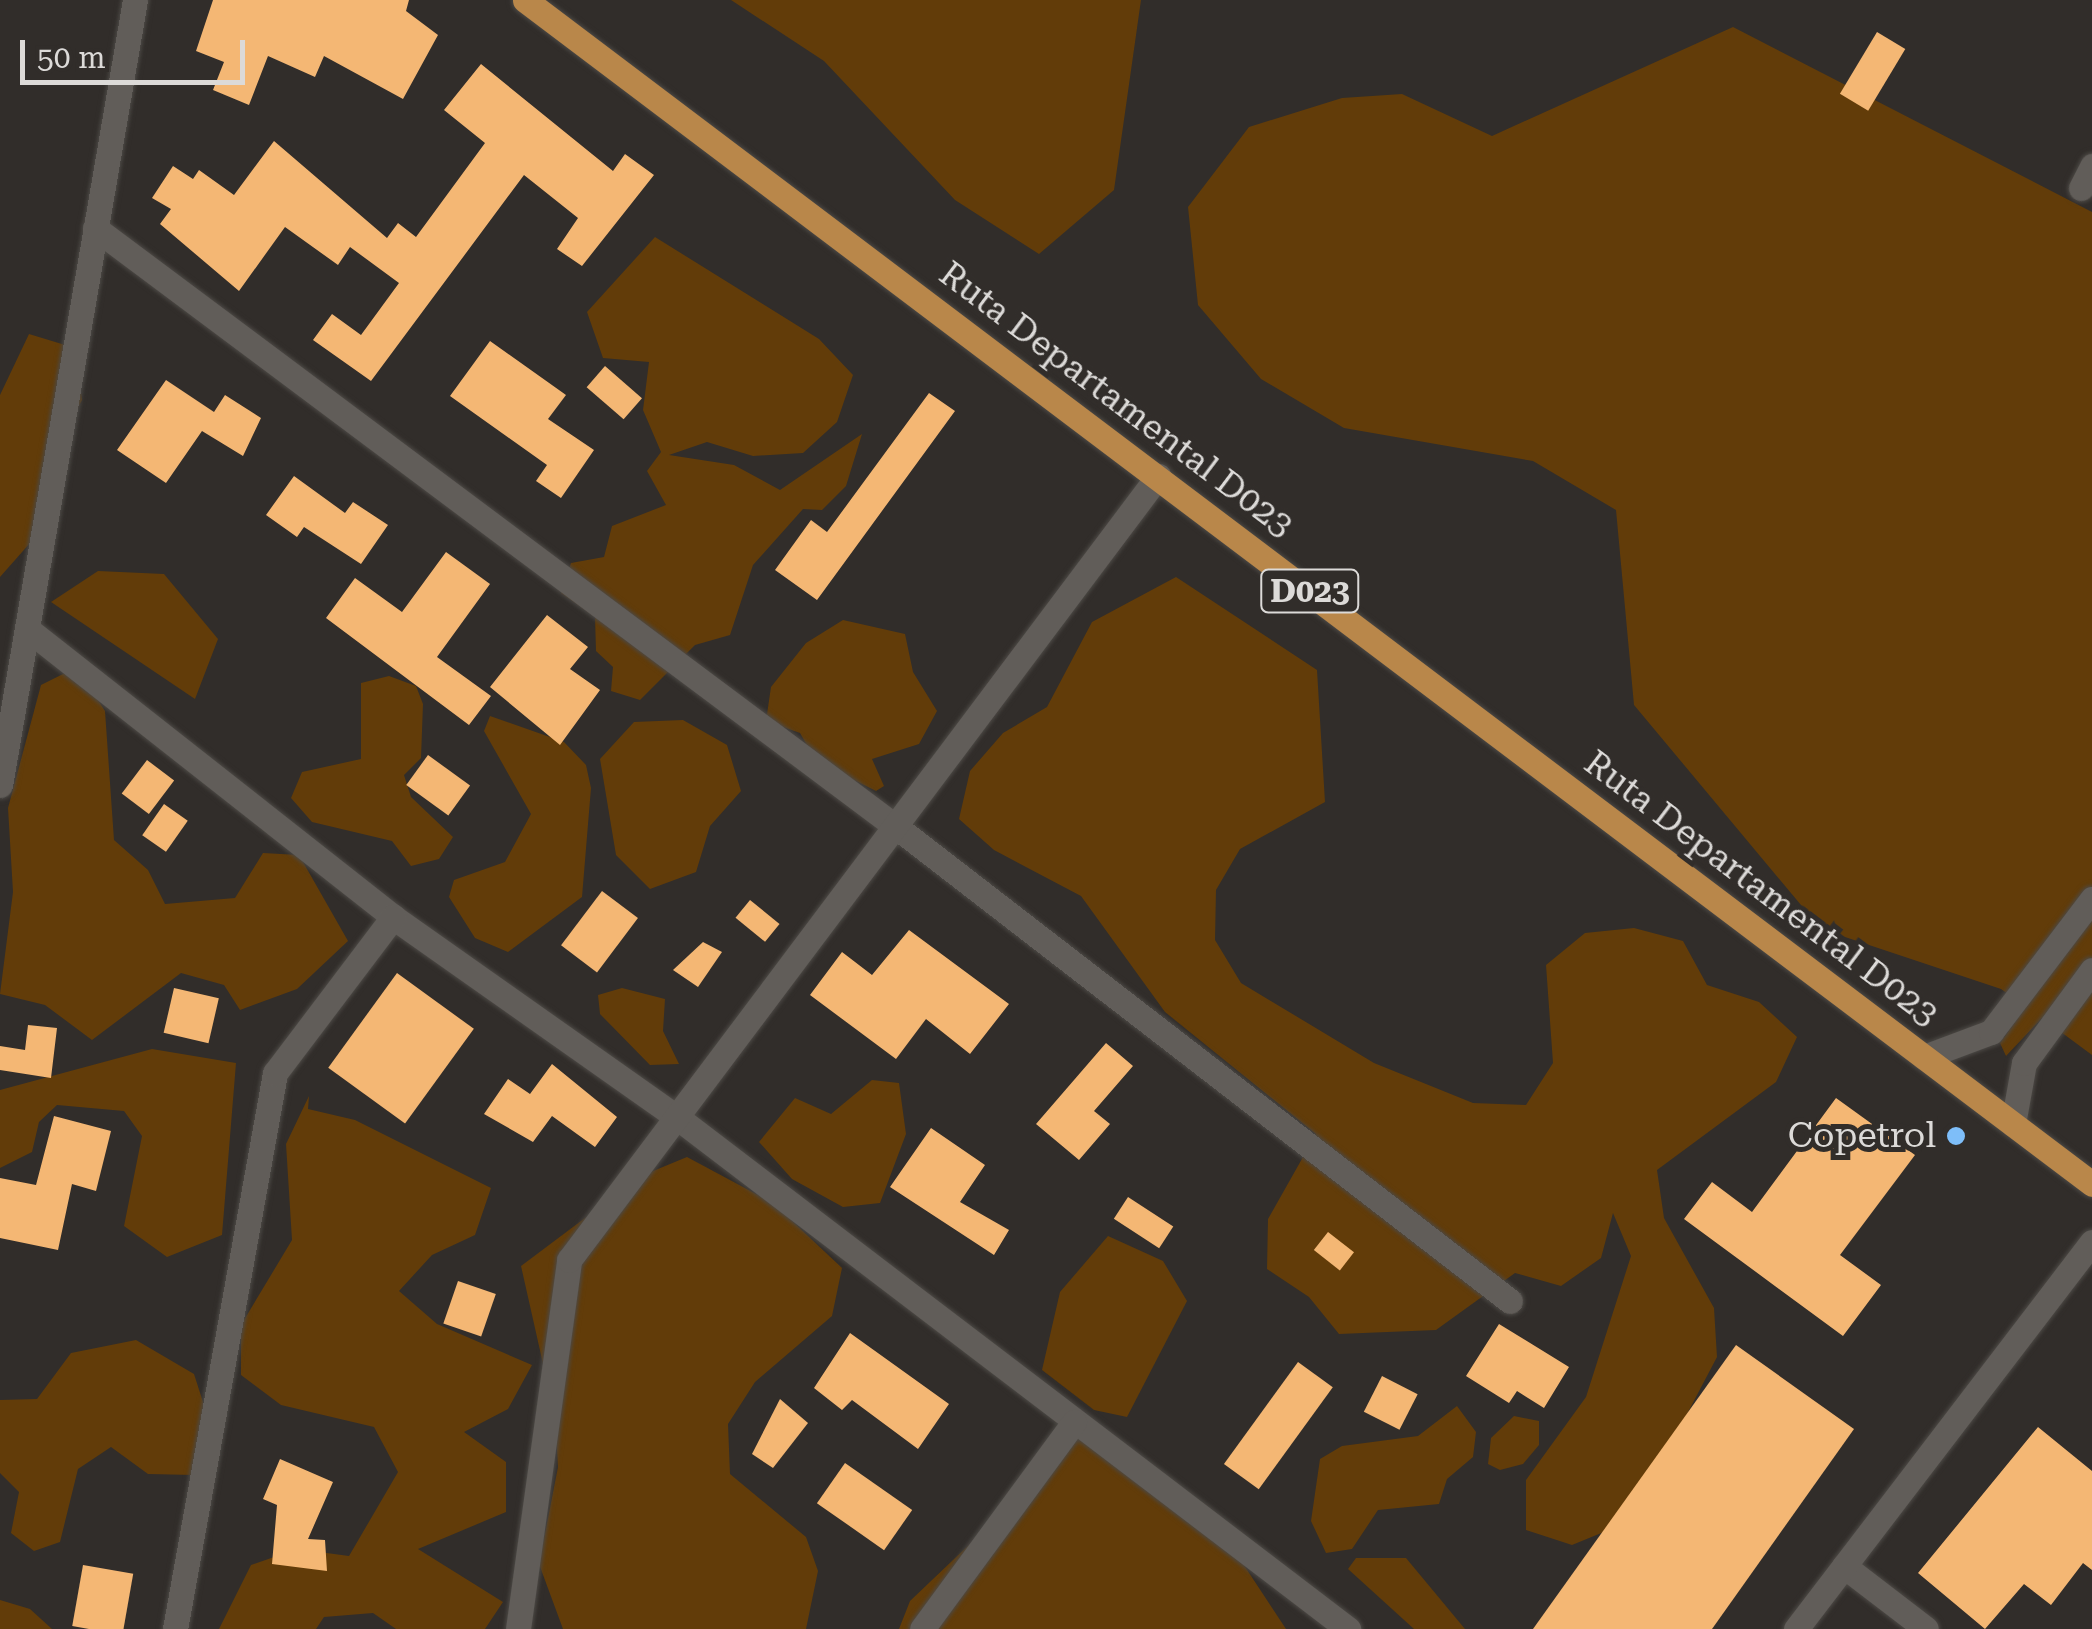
<!DOCTYPE html>
<html>
<head>
<meta charset="utf-8">
<style>
  body { margin:0 }
  #map { position:relative; width:2092px; height:1629px; overflow:hidden; background:#312d2a; font-family:"Roboto Serif",serif }
  div>[style] { position:absolute }
  [style*='--x'] { left:calc(var(--x)*1px); top:calc(var(--y)*1px); width:calc(var(--w)*1px); rotate:calc(var(--a)*1deg) }
  .green>* { inset:0; background:#623c09 }
  .building>* { inset:0; background:#f4b774; transform-origin:0 0 }
  .roads { filter:drop-shadow(0 0 2px #4c4945) drop-shadow(0 0 2px #4c4945) }
  .street>* { height:25px; margin:-12.5px; padding:0 12.5px; transform-origin:12.5px; border-radius:12.5px; background:#615d59 }
  .primary>* { height:25px; margin:-12.5px; padding:0 12.5px; transform-origin:12.5px; border-radius:12.5px; background:#b9874a }
  .dots>* { width:28px; height:28px; translate:-50% -50%; box-sizing:border-box; border:5px solid #312d2a; border-radius:50% }
  span { translate:-50% -50%; white-space:nowrap; text-align:center; line-height:1.15; -webkit-text-stroke:10px #312d2a; paint-order:stroke }
  .shield-label span { padding:2px 8px; background:#312d2a; border:2px solid; border-radius:8px; -webkit-text-stroke-width:0 }
  .shield-label { font-size:32px; color:#dcdad8; font-weight:700 }
  .street-label { font-size:35px; color:#dcdad8 }
  .poi-label { font-size:35px; color:#dcdad8 }
  .right { translate:-100% -50%; text-align:right }
  .scale { position:absolute; left:20px; top:40px; width:225px; height:45px; box-sizing:border-box; border:5px solid #dcdad8; border-top:0; padding-left:12px; font-size:30px; line-height:35px; white-space:nowrap; color:#dcdad8; -webkit-text-stroke:8px #312d2a; paint-order:stroke }
</style>
</head>
<body>
<div id="map">
  <div class="green">
    <i style="clip-path:polygon(731px 0,1141px 0,1114px 190px,1039px 254px,955px 200px,824px 61px)"></i>
    <i style="clip-path:polygon(1733px 27px,2092px 212px,2092px 1055px,2042px 1018px,2006px 1056px,2000px 1043px,2026px 1007px,2001px 989px,1821px 929px,1634px 705px,1616px 510px,1533px 461px,1344px 428px,1261px 379px,1198px 305px,1188px 207px,1249px 127px,1342px 98px,1402px 94px,1492px 136px)"></i>
    <i style="clip-path:polygon(655px 237px,819px 339px,853px 375px,837px 422px,803px 453px,753px 456px,707px 442px,669px 455px,734px 465px,780px 490px,862px 434px,846px 486px,822px 510px,803px 509px,753px 565px,730px 635px,695px 645px,640px 700px,611px 691px,613px 667px,596px 651px,595px 617px,561px 593px,571px 563px,604px 557px,612px 526px,666px 505px,647px 471px,661px 452px,643px 410px,649px 362px,603px 358px,587px 312px)"></i>
    <i style="clip-path:polygon(29px 334px,75px 348px,82px 400px,43px 471px,38px 534px,0 577px,0 395px)"></i>
    <i style="clip-path:polygon(98px 571px,164px 574px,218px 639px,195px 699px,51px 602px)"></i>
    <i style="clip-path:polygon(1176px 577px,1317px 670px,1325px 802px,1240px 849px,1216px 890px,1215px 940px,1241px 983px,1374px 1063px,1473px 1103px,1526px 1105px,1553px 1063px,1546px 965px,1585px 933px,1634px 928px,1683px 941px,1707px 985px,1759px 1002px,1797px 1037px,1776px 1082px,1657px 1170px,1664px 1218px,1714px 1308px,1717px 1357px,1647px 1490px,1616px 1527px,1572px 1545px,1526px 1530px,1526px 1480px,1586px 1397px,1631px 1256px,1613px 1213px,1601px 1258px,1561px 1286px,1515px 1273px,1436px 1330px,1339px 1334px,1309px 1297px,1267px 1269px,1268px 1219px,1316px 1134px,1165px 1012px,1081px 896px,994px 850px,959px 819px,970px 771px,1003px 733px,1047px 707px,1092px 622px)"></i>
    <i style="clip-path:polygon(843px 620px,905px 634px,913px 672px,937px 711px,919px 744px,872px 759px,884px 786px,876px 791px,816px 761px,800px 733px,766px 721px,771px 687px,806px 643px)"></i>
    <i style="clip-path:polygon(77px 667px,105px 711px,114px 840px,148px 870px,165px 904px,235px 898px,263px 853px,299px 855px,348px 941px,297px 989px,240px 1010px,224px 985px,181px 973px,92px 1040px,45px 1005px,0 994px,13px 892px,8px 808px,41px 685px)"></i>
    <i style="clip-path:polygon(389px 676px,416px 686px,423px 704px,421px 758px,404px 775px,411px 797px,453px 837px,439px 859px,411px 866px,392px 841px,312px 822px,291px 798px,302px 772px,361px 759px,361px 683px)"></i>
    <i style="clip-path:polygon(490px 716px,564px 742px,586px 765px,591px 788px,582px 897px,508px 952px,475px 938px,449px 897px,454px 880px,505px 862px,531px 814px,484px 731px)"></i>
    <i style="clip-path:polygon(683px 720px,727px 745px,741px 791px,710px 826px,696px 872px,650px 889px,616px 855px,600px 759px,634px 722px)"></i>
    <i style="clip-path:polygon(622px 988px,665px 999px,663px 1031px,679px 1064px,650px 1065px,600px 1014px,598px 995px)"></i>
    <i style="clip-path:polygon(152px 1049px,236px 1063px,222px 1235px,167px 1257px,124px 1226px,142px 1136px,124px 1111px,57px 1105px,39px 1122px,32px 1152px,0 1168px,0 1090px)"></i>
    <i style="clip-path:polygon(872px 1080px,899px 1083px,906px 1134px,880px 1203px,843px 1207px,792px 1179px,759px 1142px,795px 1098px,831px 1114px)"></i>
    <i style="clip-path:polygon(309px 1096px,308px 1109px,355px 1120px,491px 1188px,475px 1235px,432px 1255px,399px 1291px,437px 1324px,532px 1365px,508px 1409px,464px 1432px,506px 1462px,506px 1512px,418px 1549px,503px 1602px,485px 1629px,396px 1629px,373px 1613px,324px 1617px,316px 1629px,219px 1629px,251px 1565px,297px 1549px,349px 1556px,398px 1472px,374px 1427px,281px 1405px,241px 1375px,241px 1325px,292px 1240px,286px 1144px)"></i>
    <i style="clip-path:polygon(687px 1157px,773px 1203px,842px 1268px,832px 1316px,755px 1382px,728px 1424px,730px 1474px,806px 1537px,818px 1571px,806px 1629px,563px 1629px,539px 1564px,558px 1467px,555px 1417px,521px 1266px,641px 1176px)"></i>
    <i style="clip-path:polygon(1108px 1236px,1163px 1261px,1187px 1301px,1127px 1417px,1094px 1410px,1042px 1370px,1060px 1292px)"></i>
    <i style="clip-path:polygon(136px 1340px,194px 1374px,213px 1433px,194px 1475px,148px 1474px,111px 1447px,78px 1469px,60px 1542px,34px 1551px,11px 1533px,19px 1492px,0 1473px,0 1400px,37px 1399px,71px 1353px)"></i>
    <i style="clip-path:polygon(1457px 1406px,1476px 1432px,1473px 1457px,1447px 1479px,1439px 1504px,1378px 1510px,1352px 1549px,1326px 1553px,1311px 1521px,1320px 1459px,1342px 1446px,1418px 1436px)"></i>
    <i style="clip-path:polygon(1514px 1416px,1539px 1421px,1539px 1445px,1523px 1464px,1500px 1470px,1488px 1464px,1491px 1438px)"></i>
    <i style="clip-path:polygon(1055px 1437px,1108px 1437px,1230px 1544px,1286px 1629px,899px 1629px,910px 1601px,995px 1520px)"></i>
    <i style="clip-path:polygon(1356px 1558px,1406px 1558px,1465px 1629px,1414px 1629px,1348px 1569px)"></i>
    <i style="clip-path:polygon(0 1600px,30px 1609px,52px 1629px,0 1629px)"></i>
  </div>
  <div class="building">
    <i style="clip-path:polygon(213px 0,409px 0,406px 11px,438px 35px,403px 99px,324px 56px,315px 77px,268px 56px,249px 105px,213px 90px,224px 62px,196px 51px)"></i>
    <i style="left:1877px;top:32px;width:33px;height:72px;rotate:31deg"></i>
    <i style="clip-path:polygon(481px 64px,613px 171px,625px 154px,654px 175px,582px 266px,557px 249px,578px 218px,524px 175px,371px 381px,313px 340px,332px 314px,361px 335px,399px 283px,350px 247px,338px 265px,285px 227px,239px 291px,160px 224px,171px 209px,152px 198px,173px 166px,193px 179px,199px 170px,234px 195px,274px 141px,387px 238px,398px 223px,416px 237px,485px 143px,444px 110px)"></i>
    <i style="clip-path:polygon(490px 341px,566px 395px,548px 419px,594px 450px,561px 498px,536px 481px,547px 465px,450px 396px)"></i>
    <i style="left:605px;top:366px;width:49px;height:28px;rotate:41deg"></i>
    <i style="clip-path:polygon(166px 380px,214px 412px,225px 395px,261px 418px,243px 456px,202px 431px,166px 483px,117px 450px)"></i>
    <i style="clip-path:polygon(929px 393px,955px 411px,817px 600px,775px 570px,811px 520px,827px 532px)"></i>
    <i style="clip-path:polygon(294px 476px,345px 513px,353px 502px,388px 525px,361px 564px,304px 527px,297px 537px,266px 515px)"></i>
    <i style="clip-path:polygon(446px 552px,490px 584px,437px 657px,491px 696px,469px 725px,326px 618px,355px 578px,402px 612px)"></i>
    <i style="clip-path:polygon(547px 615px,588px 647px,570px 669px,600px 690px,560px 745px,490px 687px)"></i>
    <i style="left:428px;top:755px;width:52px;height:37px;rotate:36deg"></i>
    <i style="left:147px;top:760px;width:34px;height:42px;rotate:37deg"></i>
    <i style="left:164px;top:804px;width:29px;height:38px;rotate:35deg"></i>
    <i style="left:602px;top:891px;width:45px;height:68px;rotate:37deg"></i>
    <i style="left:750px;top:900px;width:38px;height:23px;rotate:39deg"></i>
    <i style="clip-path:polygon(909px 930px,1009px 1004px,970px 1054px,926px 1019px,896px 1059px,810px 995px,842px 952px,872px 975px)"></i>
    <i style="clip-path:polygon(703px 942px,722px 952px,698px 987px,673px 970px)"></i>
    <i style="left:397px;top:973px;width:95px;height:117px;rotate:36deg"></i>
    <i style="left:174px;top:988px;width:46px;height:46px;rotate:13deg"></i>
    <i style="clip-path:polygon(28px 1025px,57px 1028px,51px 1078px,0 1070px,0 1046px,25px 1050px)"></i>
    <i style="clip-path:polygon(1106px 1043px,1133px 1066px,1094px 1111px,1110px 1124px,1079px 1160px,1036px 1124px)"></i>
    <i style="clip-path:polygon(552px 1064px,617px 1117px,595px 1147px,552px 1116px,533px 1142px,484px 1114px,508px 1079px,530px 1094px)"></i>
    <i style="clip-path:polygon(1836px 1098px,1915px 1155px,1840px 1255px,1881px 1285px,1843px 1336px,1684px 1219px,1712px 1182px,1752px 1212px)"></i>
    <i style="clip-path:polygon(54px 1116px,111px 1131px,96px 1191px,72px 1184px,58px 1250px,0 1238px,0 1178px,36px 1185px)"></i>
    <i style="clip-path:polygon(931px 1128px,985px 1165px,960px 1202px,1009px 1230px,994px 1255px,890px 1187px)"></i>
    <i style="left:1128px;top:1197px;width:54px;height:26px;rotate:33deg"></i>
    <i style="left:1328px;top:1232px;width:33px;height:23px;rotate:38deg"></i>
    <i style="left:458px;top:1281px;width:40px;height:45px;rotate:19deg"></i>
    <i style="clip-path:polygon(1499px 1324px,1569px 1367px,1544px 1408px,1517px 1391px,1509px 1403px,1466px 1376px)"></i>
    <i style="clip-path:polygon(850px 1333px,949px 1404px,918px 1449px,852px 1400px,842px 1410px,814px 1388px)"></i>
    <i style="clip-path:polygon(1736px 1345px,1854px 1429px,1712px 1629px,1533px 1629px)"></i>
    <i style="left:1298px;top:1362px;width:43px;height:126px;rotate:36deg"></i>
    <i style="left:1382px;top:1376px;width:40px;height:40px;rotate:27deg"></i>
    <i style="clip-path:polygon(780px 1399px,808px 1423px,773px 1468px,752px 1454px)"></i>
    <i style="clip-path:polygon(2038px 1427px,2092px 1471px,2092px 1570px,2083px 1563px,2051px 1605px,2024px 1584px,1985px 1629px,1918px 1573px)"></i>
    <i style="clip-path:polygon(280px 1459px,333px 1482px,308px 1539px,325px 1540px,327px 1571px,272px 1564px,277px 1505px,263px 1499px)"></i>
    <i style="left:845px;top:1463px;width:82px;height:49px;rotate:35deg"></i>
    <i style="left:83px;top:1565px;width:51px;height:62px;rotate:10deg"></i>
  </div>
  <div class="roads">
    <div class="street">
      <i style="--x:2081;--y:188;--w:25;--a:-63"></i>
      <i style="--x:95;--y:228;--w:1004;--a:36.78"></i>
      <i style="--x:899;--y:829;--w:772;--a:37.69"></i>
      <i style="--x:30;--y:631;--w:462;--a:38.2"></i>
      <i style="--x:393;--y:917;--w:349;--a:35.2"></i>
      <i style="--x:678;--y:1118;--w:843;--a:37.33"></i>
      <i style="--x:0;--y:785;--w:797;--a:-80.24"></i>
      <i style="--x:1924;--y:1057;--w:72;--a:-20.5"></i>
      <i style="--x:1991;--y:1032;--w:167;--a:-52.8"></i>
      <i style="--x:2013;--y:1124;--w:62;--a:-79.8"></i>
      <i style="--x:2024;--y:1063;--w:115;--a:-53.8"></i>
      <i style="--x:1844;--y:1566;--w:103;--a:37.5"></i>
      <i style="--x:175;--y:1629;--w:565;--a:-79.8"></i>
      <i style="--x:275;--y:1073;--w:196;--a:-52.9"></i>
      <i style="--x:518;--y:1629;--w:373;--a:-82.1"></i>
      <i style="--x:569;--y:1260;--w:981;--a:-53.08"></i>
      <i style="--x:922;--y:1629;--w:257;--a:-53.7"></i>
      <i style="--x:1796;--y:1629;--w:487;--a:-52.6"></i>
    </div>
    <div class="primary">
      <i style="--x:525;--y:0;--w:1964;--a:37.07"></i>
    </div>
  </div>
  <div class="dots">
    <i style="left:1956px;top:1136px;background:#7ebef9"></i>
  </div>
  <div class="shield-label">
    <span style="left:1310px;top:591px">D023</span>
  </div>
  <div class="street-label">
    <span style="left:1116px;top:400px;rotate:37deg">Ruta Departamental D023</span>
    <span style="left:1761px;top:889px;rotate:37deg">Ruta Departamental D023</span>
  </div>
  <div class="poi-label">
    <span class="right" style="left:1936px;top:1136px">Copetrol</span>
  </div>
  <div class="scale">50 m</div>
</div>
</body>
</html>
